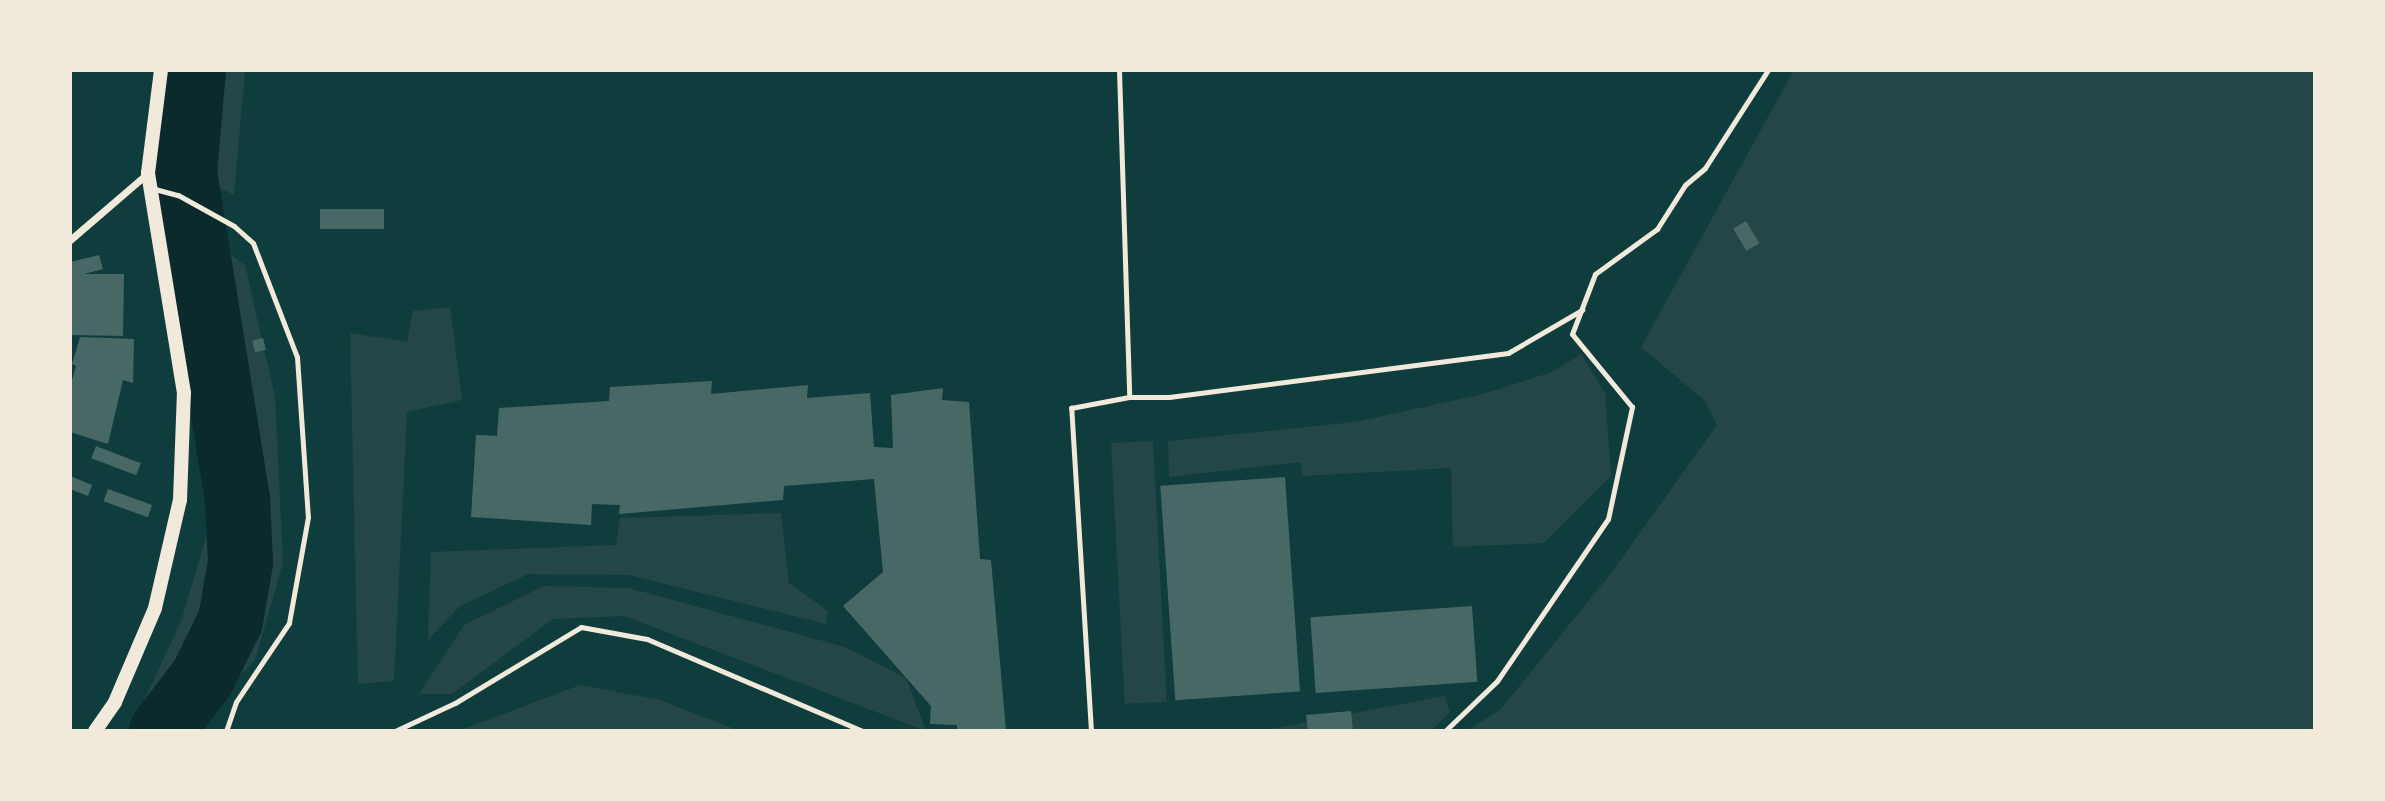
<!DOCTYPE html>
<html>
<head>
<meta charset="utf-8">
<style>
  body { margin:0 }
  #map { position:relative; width:2385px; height:801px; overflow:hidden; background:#0f3d3e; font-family:"Public Sans",sans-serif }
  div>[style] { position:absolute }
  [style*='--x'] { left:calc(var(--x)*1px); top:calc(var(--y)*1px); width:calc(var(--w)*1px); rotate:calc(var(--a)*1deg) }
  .green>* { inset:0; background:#244646; transform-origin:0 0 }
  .river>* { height:65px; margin:-32.5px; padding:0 32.5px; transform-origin:32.5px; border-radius:32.5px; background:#0a2a2b }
  .building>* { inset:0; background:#486865; transform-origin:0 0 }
  .service>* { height:5px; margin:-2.5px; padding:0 2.5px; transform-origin:2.5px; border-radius:2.5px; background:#f1e9da }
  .minor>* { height:7px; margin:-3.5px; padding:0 3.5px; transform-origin:3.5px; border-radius:3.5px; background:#f1e9da }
  .secondary>* { height:14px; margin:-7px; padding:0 7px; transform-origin:7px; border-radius:7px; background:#f1e9da }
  span { translate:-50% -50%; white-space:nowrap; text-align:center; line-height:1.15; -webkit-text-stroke:7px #f1e9da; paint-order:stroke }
  .frame { position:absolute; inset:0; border:72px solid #f1e9da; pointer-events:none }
</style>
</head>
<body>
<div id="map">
  <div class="green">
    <i style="clip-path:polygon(187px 70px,245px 70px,234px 195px,177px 167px)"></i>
    <i style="clip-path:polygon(1794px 70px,2315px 70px,2315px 731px,1466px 731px,1500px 710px,1612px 572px,1717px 425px,1704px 400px,1641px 347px)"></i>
    <i style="clip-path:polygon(186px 223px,245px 265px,275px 397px,283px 563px,255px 660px,188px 731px,130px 731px,181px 621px,210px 524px,208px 427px)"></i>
    <i style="clip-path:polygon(450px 307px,462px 400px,407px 412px,394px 681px,358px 684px,350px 333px,407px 342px,413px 311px)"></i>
    <i style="clip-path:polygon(1581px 354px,1605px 393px,1611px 476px,1544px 543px,1453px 547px,1451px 468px,1302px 476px,1301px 462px,1169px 477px,1168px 441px,1355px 422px,1483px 394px,1552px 372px)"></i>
    <i style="left:1153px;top:441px;width:261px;height:42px;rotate:87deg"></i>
    <i style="clip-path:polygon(781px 513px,789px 583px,828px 611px,826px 624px,629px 575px,528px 574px,460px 606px,428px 640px,431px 552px,616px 545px,620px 518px)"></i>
    <i style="clip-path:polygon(544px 586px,629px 588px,845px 647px,906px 678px,926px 731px,624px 616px,553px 619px,452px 694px,419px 694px,464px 625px)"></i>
    <i style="clip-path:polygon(580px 685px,660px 700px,740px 731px,458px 731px)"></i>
    <i style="clip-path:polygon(1445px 696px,1450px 712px,1431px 731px,1259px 731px)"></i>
  </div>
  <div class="river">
    <i style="--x:161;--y:731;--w:68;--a:-52.8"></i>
    <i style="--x:202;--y:677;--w:64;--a:-63.8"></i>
    <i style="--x:230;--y:620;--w:59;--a:-80.2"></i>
    <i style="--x:240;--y:562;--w:63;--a:-92.7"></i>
    <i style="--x:237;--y:499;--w:331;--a:-99.2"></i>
    <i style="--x:184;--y:172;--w:102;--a:-85"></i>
  </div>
  <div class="building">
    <i style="left:384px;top:209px;width:20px;height:64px;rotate:90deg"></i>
    <i style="left:1746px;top:221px;width:26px;height:15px;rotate:59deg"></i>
    <i style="clip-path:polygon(99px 255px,103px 269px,84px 274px,124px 274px,123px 336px,70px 335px,70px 262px)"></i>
    <i style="clip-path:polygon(80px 337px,134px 339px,133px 383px,123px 380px,108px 444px,70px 432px,70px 387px,76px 366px,72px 364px)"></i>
    <i style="left:263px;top:338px;width:12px;height:11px;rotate:76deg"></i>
    <i style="clip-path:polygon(712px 381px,711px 394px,808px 385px,807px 398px,870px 393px,874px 447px,893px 448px,891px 395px,943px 388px,942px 400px,969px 402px,980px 559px,991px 560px,1006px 731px,957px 731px,957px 725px,930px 724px,931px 706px,843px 606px,883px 572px,874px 479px,784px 486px,783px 500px,619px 514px,620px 505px,592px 504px,591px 525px,471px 517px,476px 435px,497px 436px,499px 408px,609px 401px,610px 387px)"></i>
    <i style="left:96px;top:446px;width:48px;height:13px;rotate:21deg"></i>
    <i style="clip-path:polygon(70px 476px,92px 485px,88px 496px,70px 489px)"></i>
    <i style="left:1285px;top:477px;width:215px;height:125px;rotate:86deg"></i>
    <i style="left:108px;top:489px;width:47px;height:13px;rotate:20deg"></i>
    <i style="left:1472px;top:606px;width:76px;height:162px;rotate:86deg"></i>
    <i style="clip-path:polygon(1351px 711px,1353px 731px,1308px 731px,1306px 715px)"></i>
  </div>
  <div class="service">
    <i style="--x:1119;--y:70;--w:327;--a:88.2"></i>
    <i style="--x:151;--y:188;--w:28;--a:15"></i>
    <i style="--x:178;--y:195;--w:64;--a:29"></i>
    <i style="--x:234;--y:226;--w:25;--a:42"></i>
    <i style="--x:253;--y:243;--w:122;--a:68.9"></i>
    <i style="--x:297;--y:357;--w:160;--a:86.1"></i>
    <i style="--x:308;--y:517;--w:108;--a:100.2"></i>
    <i style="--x:289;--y:623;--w:95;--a:123.9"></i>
    <i style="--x:236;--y:702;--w:31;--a:109"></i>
    <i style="--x:395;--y:731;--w:66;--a:-25"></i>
    <i style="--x:455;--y:703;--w:147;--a:-31.1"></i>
    <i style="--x:581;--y:627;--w:67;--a:10.3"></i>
    <i style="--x:647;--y:639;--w:235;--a:23.1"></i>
    <i style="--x:1091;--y:731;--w:324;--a:-93.5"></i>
    <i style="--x:1071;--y:408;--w:59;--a:-10.7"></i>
    <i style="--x:1129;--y:397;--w:40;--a:0"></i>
    <i style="--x:1169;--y:397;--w:342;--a:-7.4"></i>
    <i style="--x:1508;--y:353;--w:86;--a:-30.2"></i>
    <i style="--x:1445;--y:731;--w:72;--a:-43.9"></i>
    <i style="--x:1497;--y:681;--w:196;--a:-55.6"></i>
    <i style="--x:1608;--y:519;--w:115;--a:-77.9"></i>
    <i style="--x:1632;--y:407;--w:94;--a:-129.4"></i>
    <i style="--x:1572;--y:334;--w:64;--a:-69"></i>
    <i style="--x:1595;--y:274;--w:77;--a:-36"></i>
    <i style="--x:1657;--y:229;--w:52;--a:-57.5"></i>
    <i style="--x:1685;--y:185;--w:26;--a:-40"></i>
    <i style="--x:1705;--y:168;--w:117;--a:-57.3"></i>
  </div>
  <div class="minor">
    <i style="--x:70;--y:240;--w:103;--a:-40.7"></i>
  </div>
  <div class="secondary">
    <i style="--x:95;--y:731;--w:35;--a:-55"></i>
    <i style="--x:115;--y:702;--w:102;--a:-66.9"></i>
    <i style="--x:155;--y:608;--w:111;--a:-77"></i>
    <i style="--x:180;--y:500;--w:107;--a:-87.9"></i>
    <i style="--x:184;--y:393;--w:223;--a:-99.3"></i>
    <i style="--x:148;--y:173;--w:104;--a:-82.8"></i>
  </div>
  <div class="frame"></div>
</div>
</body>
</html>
